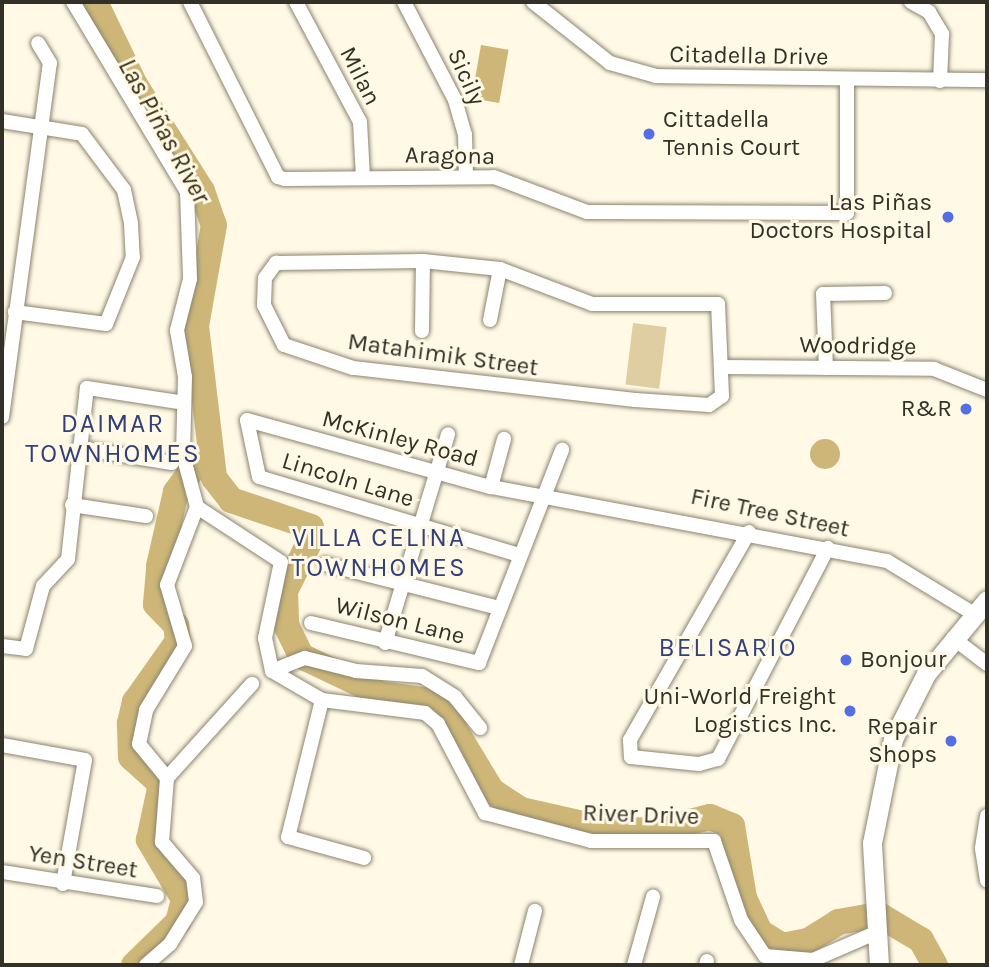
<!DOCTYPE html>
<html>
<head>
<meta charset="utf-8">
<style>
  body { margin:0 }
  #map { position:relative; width:989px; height:967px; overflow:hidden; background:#fff9e6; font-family:Karla,sans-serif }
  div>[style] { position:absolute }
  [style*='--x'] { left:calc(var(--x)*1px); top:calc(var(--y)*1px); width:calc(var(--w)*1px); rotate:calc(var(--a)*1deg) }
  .green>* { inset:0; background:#dfcea2; transform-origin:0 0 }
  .water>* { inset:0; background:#cdb677; transform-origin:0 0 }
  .round { border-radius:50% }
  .river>* { height:26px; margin:-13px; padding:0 13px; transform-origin:13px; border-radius:13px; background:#cdb677 }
  .roads { filter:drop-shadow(0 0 2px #8b846f) drop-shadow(0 0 2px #8b846f) }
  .minor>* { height:14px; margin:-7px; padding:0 7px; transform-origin:7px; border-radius:7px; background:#fff }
  .major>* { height:19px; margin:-9.5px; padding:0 9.5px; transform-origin:9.5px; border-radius:9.5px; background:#fff }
  .dots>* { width:19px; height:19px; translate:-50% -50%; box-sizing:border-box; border:4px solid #fff9e6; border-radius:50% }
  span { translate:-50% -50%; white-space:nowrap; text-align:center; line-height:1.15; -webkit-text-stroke:6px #fff9e6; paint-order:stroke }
  .street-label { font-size:24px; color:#333027 }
  .poi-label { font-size:24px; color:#333027 }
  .left { translate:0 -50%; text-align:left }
  .right { translate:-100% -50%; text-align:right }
  .water-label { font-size:26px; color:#352c0e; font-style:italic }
  .neighbourhood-label { font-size:26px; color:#31407b; letter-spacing:2px }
  .frame { position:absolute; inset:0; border:4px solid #333027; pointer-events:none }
</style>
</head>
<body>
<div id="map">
  <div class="green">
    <i style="left:633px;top:323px;width:34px;height:62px;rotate:7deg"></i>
  </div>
  <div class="water">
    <i style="left:481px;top:45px;width:28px;height:54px;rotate:10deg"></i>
    <i class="round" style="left:810px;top:439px;width:30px;height:30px"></i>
  </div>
  <div class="river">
    <i style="--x:95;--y:2;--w:92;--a:64.3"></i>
    <i style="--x:135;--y:85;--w:125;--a:57.7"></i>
    <i style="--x:202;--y:191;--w:36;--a:71"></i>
    <i style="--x:214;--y:225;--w:103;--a:100.1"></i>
    <i style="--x:196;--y:326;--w:153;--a:83.2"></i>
    <i style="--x:214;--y:478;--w:28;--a:52"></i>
    <i style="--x:231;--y:500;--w:84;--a:18.6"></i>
    <i style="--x:311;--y:527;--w:12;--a:90"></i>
    <i style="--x:311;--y:539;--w:58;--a:116.6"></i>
    <i style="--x:285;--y:591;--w:34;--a:88"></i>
    <i style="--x:286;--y:625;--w:34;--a:64"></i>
    <i style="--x:301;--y:656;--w:89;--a:25.4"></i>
    <i style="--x:381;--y:694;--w:58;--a:8"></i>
    <i style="--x:438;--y:702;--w:104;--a:58.8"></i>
    <i style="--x:492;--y:791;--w:35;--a:33"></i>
    <i style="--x:521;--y:810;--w:86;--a:12.7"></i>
    <i style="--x:605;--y:829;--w:49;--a:2.3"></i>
    <i style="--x:654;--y:831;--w:58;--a:-14"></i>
    <i style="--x:710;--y:817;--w:24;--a:22"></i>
    <i style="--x:732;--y:826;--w:73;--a:80.5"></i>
    <i style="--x:744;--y:898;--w:38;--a:65"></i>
    <i style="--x:760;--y:932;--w:26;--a:32"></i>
    <i style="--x:782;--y:946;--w:26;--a:-11"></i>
    <i style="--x:808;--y:941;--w:36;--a:-32"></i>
    <i style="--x:838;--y:922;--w:42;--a:-9.7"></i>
    <i style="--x:879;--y:915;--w:49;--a:30.8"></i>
    <i style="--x:921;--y:940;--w:29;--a:61"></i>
    <i style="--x:134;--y:965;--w:62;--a:-44.3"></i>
    <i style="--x:178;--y:922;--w:24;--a:-75"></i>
    <i style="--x:184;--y:899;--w:69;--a:-120.7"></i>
    <i style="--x:149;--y:840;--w:57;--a:-77.9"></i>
    <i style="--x:161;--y:784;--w:40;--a:-138"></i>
    <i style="--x:131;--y:757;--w:34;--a:-92"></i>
    <i style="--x:130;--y:723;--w:22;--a:-77"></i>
    <i style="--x:135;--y:702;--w:75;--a:-54.8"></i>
    <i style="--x:178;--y:641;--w:16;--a:-97"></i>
    <i style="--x:176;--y:625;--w:29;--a:-134"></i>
    <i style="--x:156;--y:604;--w:38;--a:-85"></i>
    <i style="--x:159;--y:566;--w:76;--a:-77.1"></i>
    <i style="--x:176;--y:492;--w:46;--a:-53.9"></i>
  </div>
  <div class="roads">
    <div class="minor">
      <i style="--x:73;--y:2;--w:222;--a:59"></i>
      <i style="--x:187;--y:192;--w:87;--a:88"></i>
      <i style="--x:190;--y:279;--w:53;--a:104.3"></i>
      <i style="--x:177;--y:330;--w:48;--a:80.3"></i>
      <i style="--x:185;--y:377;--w:78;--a:91.5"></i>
      <i style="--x:183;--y:455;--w:54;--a:74.9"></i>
      <i style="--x:197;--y:507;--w:100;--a:33.2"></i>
      <i style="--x:281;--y:562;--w:78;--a:101.9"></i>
      <i style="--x:265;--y:638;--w:34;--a:78"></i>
      <i style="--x:272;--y:671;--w:58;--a:30.1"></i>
      <i style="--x:322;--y:700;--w:104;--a:7.2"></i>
      <i style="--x:425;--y:713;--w:17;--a:40"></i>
      <i style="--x:438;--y:724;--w:101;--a:62.2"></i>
      <i style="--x:485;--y:813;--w:110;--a:14.8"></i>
      <i style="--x:591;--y:841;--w:123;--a:0"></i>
      <i style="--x:714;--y:841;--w:83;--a:71.1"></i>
      <i style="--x:741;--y:920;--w:43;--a:56.3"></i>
      <i style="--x:765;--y:956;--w:48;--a:4.8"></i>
      <i style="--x:813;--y:960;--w:65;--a:-23.4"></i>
      <i style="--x:190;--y:2;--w:196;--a:63.3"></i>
      <i style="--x:278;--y:177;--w:7;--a:16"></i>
      <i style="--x:285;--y:179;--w:209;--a:-0.5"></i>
      <i style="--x:494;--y:177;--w:99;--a:20.6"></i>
      <i style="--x:587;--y:212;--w:260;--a:0.2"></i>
      <i style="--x:847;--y:213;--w:132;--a:-90"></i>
      <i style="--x:296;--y:2;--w:136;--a:61.9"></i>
      <i style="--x:360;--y:122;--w:56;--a:86.9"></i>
      <i style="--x:404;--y:2;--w:110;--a:62.5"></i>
      <i style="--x:455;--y:100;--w:35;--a:74"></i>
      <i style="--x:465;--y:134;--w:43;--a:88.7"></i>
      <i style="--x:533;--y:2;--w:98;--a:38.4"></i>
      <i style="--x:610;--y:63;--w:48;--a:15.8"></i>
      <i style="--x:656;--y:76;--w:331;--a:0.7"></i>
      <i style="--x:911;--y:2;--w:21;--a:29"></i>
      <i style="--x:929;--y:12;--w:26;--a:59"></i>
      <i style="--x:942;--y:34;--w:47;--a:92.4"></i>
      <i style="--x:2;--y:121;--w:81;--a:9.2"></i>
      <i style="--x:82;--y:134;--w:70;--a:53.1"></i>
      <i style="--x:124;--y:190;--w:35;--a:78"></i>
      <i style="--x:131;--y:224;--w:33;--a:87"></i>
      <i style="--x:133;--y:257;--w:72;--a:111.9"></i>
      <i style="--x:106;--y:324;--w:92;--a:-172.5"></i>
      <i style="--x:423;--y:261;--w:77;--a:5.9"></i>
      <i style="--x:500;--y:269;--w:98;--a:20.8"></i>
      <i style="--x:592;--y:304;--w:126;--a:0"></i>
      <i style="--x:718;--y:304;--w:92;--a:87.5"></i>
      <i style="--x:722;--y:396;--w:16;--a:145"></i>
      <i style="--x:709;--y:405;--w:74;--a:-176.1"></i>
      <i style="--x:635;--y:400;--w:284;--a:-173.5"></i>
      <i style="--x:353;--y:368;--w:73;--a:-161.6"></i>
      <i style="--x:284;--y:345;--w:45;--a:-116.6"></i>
      <i style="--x:264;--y:305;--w:27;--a:-88"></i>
      <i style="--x:265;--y:278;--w:19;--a:-54"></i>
      <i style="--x:276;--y:263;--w:147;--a:-0.8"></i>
      <i style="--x:490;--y:320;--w:52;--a:-78.9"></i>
      <i style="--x:422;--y:331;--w:70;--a:-89.2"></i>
      <i style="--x:723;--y:367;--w:211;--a:0.5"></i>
      <i style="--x:934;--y:369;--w:57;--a:21.6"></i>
      <i style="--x:826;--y:368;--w:74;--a:-92.3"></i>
      <i style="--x:823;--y:294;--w:62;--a:-0.9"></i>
      <i style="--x:2;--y:417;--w:357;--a:-82.3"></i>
      <i style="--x:50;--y:63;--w:23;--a:-121"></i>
      <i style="--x:79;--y:448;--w:94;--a:9.2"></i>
      <i style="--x:491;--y:487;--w:50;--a:-74.8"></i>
      <i style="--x:72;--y:505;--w:75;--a:8.5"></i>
      <i style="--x:749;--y:532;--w:240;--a:119.8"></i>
      <i style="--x:630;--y:740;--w:17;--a:87"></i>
      <i style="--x:631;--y:757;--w:68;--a:5.9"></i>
      <i style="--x:699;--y:764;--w:20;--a:-15"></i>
      <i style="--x:718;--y:759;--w:238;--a:-62.5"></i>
      <i style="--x:519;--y:555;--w:271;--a:-163.3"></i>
      <i style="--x:259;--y:477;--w:58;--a:-101.9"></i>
      <i style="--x:247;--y:420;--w:253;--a:15.4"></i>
      <i style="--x:491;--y:487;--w:403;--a:10.6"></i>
      <i style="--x:887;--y:561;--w:102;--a:31.3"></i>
      <i style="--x:325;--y:564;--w:179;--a:14.2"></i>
      <i style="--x:311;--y:623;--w:173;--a:13.4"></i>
      <i style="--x:479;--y:663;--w:229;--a:-68.7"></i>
      <i style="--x:953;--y:638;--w:43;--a:37.4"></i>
      <i style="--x:385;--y:643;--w:218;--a:-73.2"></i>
      <i style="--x:2;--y:646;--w:24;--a:7"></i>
      <i style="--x:26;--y:649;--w:65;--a:-74.9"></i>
      <i style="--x:43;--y:586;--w:37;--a:-47"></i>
      <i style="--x:68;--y:559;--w:172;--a:-83.7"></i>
      <i style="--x:87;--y:388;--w:92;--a:8.7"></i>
      <i style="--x:272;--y:671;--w:35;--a:-22"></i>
      <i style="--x:305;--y:658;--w:53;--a:14.3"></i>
      <i style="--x:356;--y:671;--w:66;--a:4.3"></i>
      <i style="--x:422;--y:676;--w:39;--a:32"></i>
      <i style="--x:455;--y:697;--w:40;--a:51"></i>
      <i style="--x:322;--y:700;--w:141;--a:103.9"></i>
      <i style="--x:288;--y:837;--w:79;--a:15.4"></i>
      <i style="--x:2;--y:745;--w:84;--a:10.2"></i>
      <i style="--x:85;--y:760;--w:126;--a:100.1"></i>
      <i style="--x:167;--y:778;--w:127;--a:-47.9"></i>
      <i style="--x:987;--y:816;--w:33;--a:99"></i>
      <i style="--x:982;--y:849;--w:32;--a:81"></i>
      <i style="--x:2;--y:872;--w:157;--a:8.8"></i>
      <i style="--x:146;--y:965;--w:32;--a:-41"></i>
      <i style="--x:170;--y:944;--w:49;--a:-58.2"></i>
      <i style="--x:196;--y:902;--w:24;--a:-97"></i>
      <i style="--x:193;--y:878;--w:48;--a:-130.7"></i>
      <i style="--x:162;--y:842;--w:64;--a:-85.5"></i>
      <i style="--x:167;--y:778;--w:44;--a:-129.5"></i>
      <i style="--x:139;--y:744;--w:35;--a:-78"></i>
      <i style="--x:146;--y:710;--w:75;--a:-58.6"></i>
      <i style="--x:185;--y:646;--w:64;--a:-106.4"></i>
      <i style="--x:167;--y:585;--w:84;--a:-69"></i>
      <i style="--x:521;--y:965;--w:56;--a:-75.5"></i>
      <i style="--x:634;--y:965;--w:71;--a:-74.4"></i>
      <i style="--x:706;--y:965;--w:4;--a:-76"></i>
    </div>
    <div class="major">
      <i style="--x:879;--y:965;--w:122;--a:-93.3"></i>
      <i style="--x:872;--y:843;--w:106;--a:-78.6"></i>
      <i style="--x:893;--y:739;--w:73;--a:-63.1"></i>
      <i style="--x:926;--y:674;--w:96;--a:-50.5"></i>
    </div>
  </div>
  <div class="dots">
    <i style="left:649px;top:134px;background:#546ee3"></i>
    <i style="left:948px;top:217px;background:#546ee3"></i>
    <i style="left:966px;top:409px;background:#546ee3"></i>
    <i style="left:846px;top:660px;background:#546ee3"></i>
    <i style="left:850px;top:711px;background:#546ee3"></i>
    <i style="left:951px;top:741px;background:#546ee3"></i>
  </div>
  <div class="street-label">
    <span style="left:749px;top:56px;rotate:1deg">Citadella Drive</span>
    <span style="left:360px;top:76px;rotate:63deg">Milan</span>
    <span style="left:466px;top:77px;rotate:66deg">Sicily</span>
    <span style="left:450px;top:156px;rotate:1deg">Aragona</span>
    <span style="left:858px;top:346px;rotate:1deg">Woodridge</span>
    <span style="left:443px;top:355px;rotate:8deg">Matahimik Street</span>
    <span style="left:400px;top:439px;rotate:15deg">McKinley Road</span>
    <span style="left:348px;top:480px;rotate:17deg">Lincoln Lane</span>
    <span style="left:770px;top:513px;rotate:12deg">Fire Tree Street</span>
    <span style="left:400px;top:621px;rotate:14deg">Wilson Lane</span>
    <span style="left:641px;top:815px;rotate:2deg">River Drive</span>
    <span style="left:83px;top:862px;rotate:9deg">Yen Street</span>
  </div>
  <div class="poi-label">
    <span class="left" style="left:663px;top:134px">Cittadella<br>Tennis Court</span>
    <span class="right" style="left:932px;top:217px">Las Piñas<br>Doctors Hospital</span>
    <span class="right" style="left:952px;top:409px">R&amp;R</span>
    <span class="left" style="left:860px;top:660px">Bonjour</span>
    <span class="right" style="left:836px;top:711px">Uni-World Freight<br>Logistics Inc.</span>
    <span class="right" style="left:937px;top:741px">Repair<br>Shops</span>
  </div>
  <div class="water-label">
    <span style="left:164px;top:131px;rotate:61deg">Las Piñas River</span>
  </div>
  <div class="neighbourhood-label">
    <span style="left:113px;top:439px">DAIMAR<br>TOWNHOMES</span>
    <span style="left:379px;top:553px">VILLA CELINA<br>TOWNHOMES</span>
    <span style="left:728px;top:648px">BELISARIO</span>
  </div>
  <div class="frame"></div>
</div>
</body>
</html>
